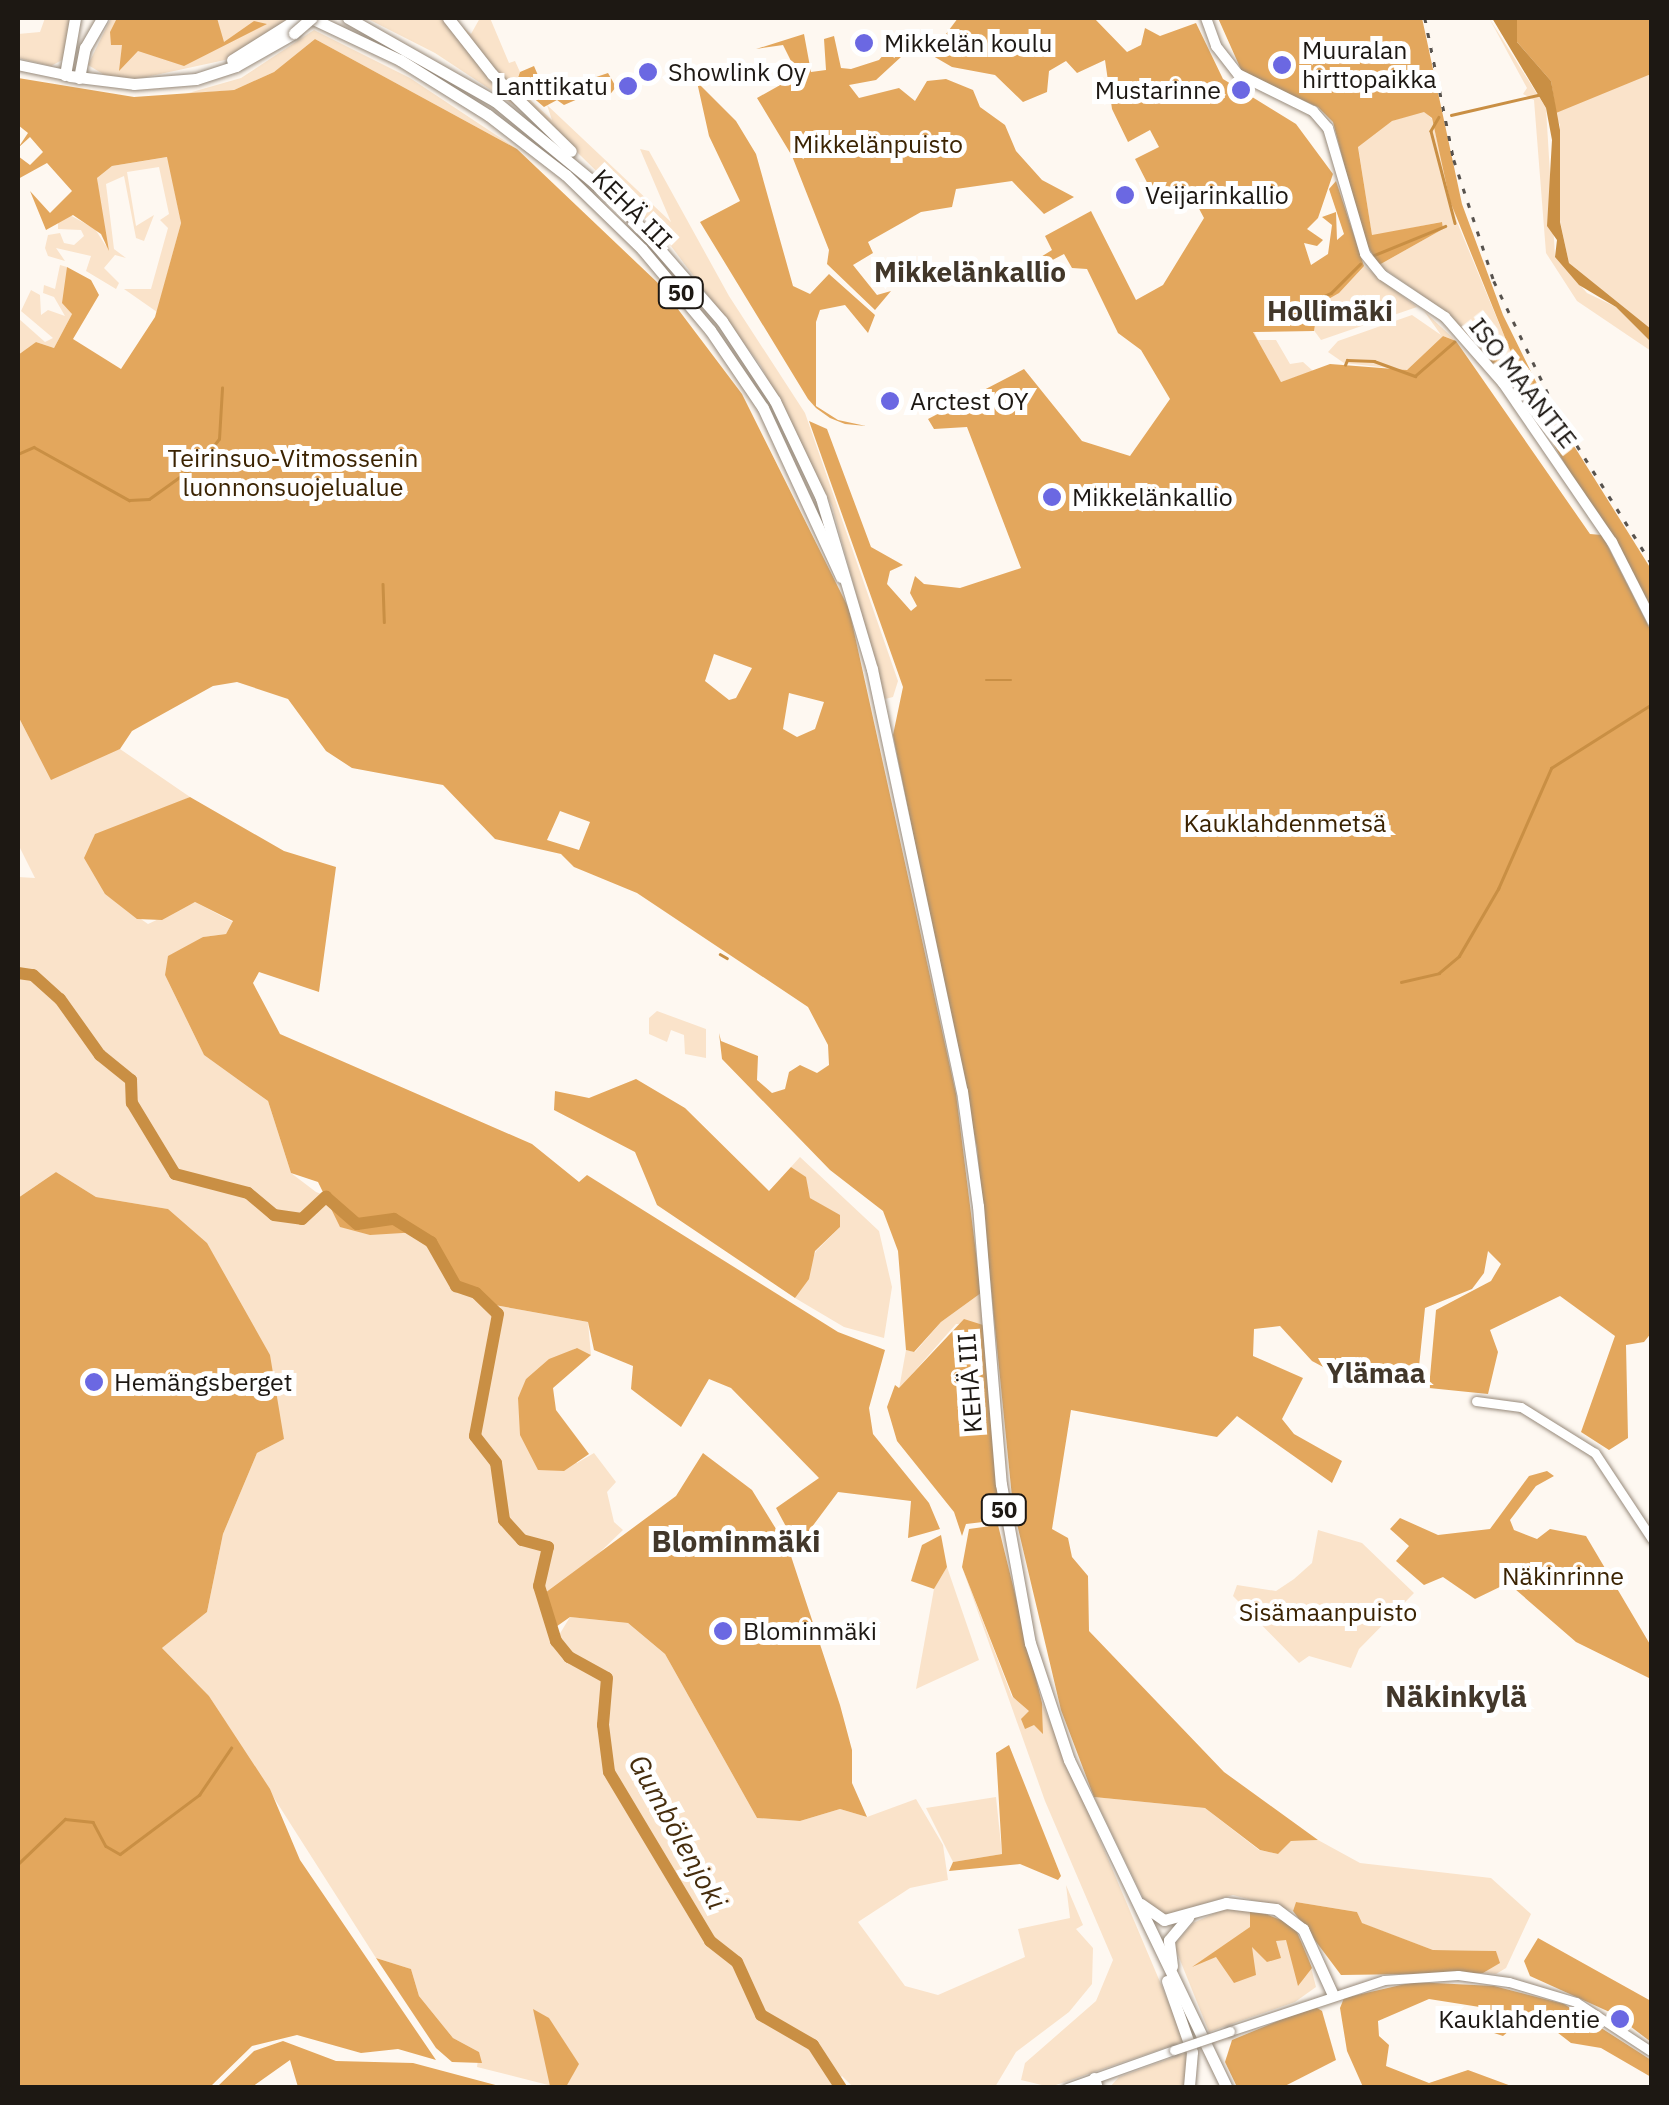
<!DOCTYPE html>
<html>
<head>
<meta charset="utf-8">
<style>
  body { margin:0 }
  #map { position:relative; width:1669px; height:2105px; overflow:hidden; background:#fef8f1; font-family:"IBM Plex Sans",sans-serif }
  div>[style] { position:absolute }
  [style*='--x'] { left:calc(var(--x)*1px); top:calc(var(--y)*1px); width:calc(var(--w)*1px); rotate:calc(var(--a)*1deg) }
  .green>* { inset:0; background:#fae3ca }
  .forest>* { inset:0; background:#e3a75d }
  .water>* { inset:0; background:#c98f44 }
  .stream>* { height:2.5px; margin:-1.25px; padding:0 1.25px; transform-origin:1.25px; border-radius:1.25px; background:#c98f44 }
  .river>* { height:12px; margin:-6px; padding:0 6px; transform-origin:6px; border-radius:6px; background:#c98f44 }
  .roads { filter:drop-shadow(0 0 2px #978a7b) drop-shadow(0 0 2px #978a7b) }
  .tertiary>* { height:9px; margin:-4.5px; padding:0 4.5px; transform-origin:4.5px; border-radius:4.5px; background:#fff }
  .secondary>* { height:10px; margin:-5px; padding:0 5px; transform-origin:5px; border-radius:5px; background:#fff }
  .primary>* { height:11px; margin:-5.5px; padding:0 5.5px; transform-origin:5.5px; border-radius:5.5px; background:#fff }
  .trunk>* { height:11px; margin:-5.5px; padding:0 5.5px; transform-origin:5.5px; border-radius:5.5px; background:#fff }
  .rail>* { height:2.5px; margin-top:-1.25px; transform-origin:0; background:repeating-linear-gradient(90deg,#57524d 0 5px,transparent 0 15px) }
  .bridges { filter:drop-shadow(0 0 2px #978a7b) drop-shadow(0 0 2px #978a7b) }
  .tertiary-bridge>* { height:9px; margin:-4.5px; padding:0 4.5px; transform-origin:4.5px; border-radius:4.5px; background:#fff }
  .primary-bridge>* { height:11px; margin:-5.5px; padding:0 5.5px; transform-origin:5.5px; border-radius:5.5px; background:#fff }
  .dots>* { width:28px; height:28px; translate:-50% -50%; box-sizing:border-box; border:5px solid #fff; border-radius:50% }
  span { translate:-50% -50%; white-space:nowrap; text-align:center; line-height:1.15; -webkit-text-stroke:10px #fff; paint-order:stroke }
  .shield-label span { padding:2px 8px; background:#fff; border:2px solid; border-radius:8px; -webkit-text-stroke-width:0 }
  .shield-label { font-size:22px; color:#1d1813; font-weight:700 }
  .poi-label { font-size:25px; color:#1d1813 }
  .left { translate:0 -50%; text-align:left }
  .right { translate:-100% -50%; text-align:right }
  .park-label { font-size:25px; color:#3b2302 }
  .street-label { font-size:25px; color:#1d1813 }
  .neighbourhood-label { font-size:28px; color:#42372a; font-weight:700 }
  .water-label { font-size:28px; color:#462d0d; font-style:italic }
  .quarter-label { font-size:30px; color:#42372a; font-weight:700 }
  .frame { position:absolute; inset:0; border:20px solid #1d1813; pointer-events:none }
</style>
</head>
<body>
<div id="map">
  <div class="green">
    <i style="clip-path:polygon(45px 18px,71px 18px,64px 59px,51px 66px,18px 58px,18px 34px,40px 32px)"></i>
    <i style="clip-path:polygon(111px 18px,282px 18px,289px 20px,225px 60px,137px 79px,108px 77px,88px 65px)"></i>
    <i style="clip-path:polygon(366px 18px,443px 18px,523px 111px,435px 53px)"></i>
    <i style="clip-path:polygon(452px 18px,471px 34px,480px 18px,490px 18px,509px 63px,515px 61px,520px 72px,514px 85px,552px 120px,547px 105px,671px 222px,640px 149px,649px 151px,729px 296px,805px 413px,898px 681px,893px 697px,885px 699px,832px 506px,761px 366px,665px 238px,497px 74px)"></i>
    <i style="clip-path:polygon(1489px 18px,1546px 108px,1555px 256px,1587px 293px,1616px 307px,1651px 342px,1651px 351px,1577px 301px,1546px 253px,1534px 100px,1523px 94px,1527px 88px)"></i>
    <i style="clip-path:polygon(1517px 18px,1651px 18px,1651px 329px,1569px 263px,1560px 221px,1560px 125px,1515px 29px)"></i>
    <i style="clip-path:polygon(314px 30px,410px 78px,517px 149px,315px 39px,274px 72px,234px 90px,185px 94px,241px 78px)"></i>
    <i style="clip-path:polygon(1424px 111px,1432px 119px,1457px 222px,1510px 350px,1507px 362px,1482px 353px,1440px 308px,1379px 265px,1443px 229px,1441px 222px,1372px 236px,1358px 146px,1391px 121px)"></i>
    <i style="clip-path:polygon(168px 157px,181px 223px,157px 312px,124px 289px,151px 289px,168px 228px,160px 220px,169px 214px,159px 167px,127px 172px,136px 226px,154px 215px,144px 241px,136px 238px,124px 176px,106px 184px,114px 249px,126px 258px,115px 255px,104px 268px,119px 283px,116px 289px,86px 271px,91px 256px,56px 248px,65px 261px,48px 256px,45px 248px,48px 235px,60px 233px,64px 243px,74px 245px,84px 236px,81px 230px,58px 229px,58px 220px,70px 215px,95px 229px,106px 246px,97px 178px,112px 166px)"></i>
    <i style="clip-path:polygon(60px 265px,67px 267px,72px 314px,54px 348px,36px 342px,18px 355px,18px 318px,45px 342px,53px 338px,21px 311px,31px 290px,40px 295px,41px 315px,48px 310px,65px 316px,54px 297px,43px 293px,44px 285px,55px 289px)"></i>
    <i style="clip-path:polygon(1364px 266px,1417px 307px,1321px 340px,1302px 314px)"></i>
    <i style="clip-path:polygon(1424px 311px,1456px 341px,1443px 336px,1407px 370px,1344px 363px,1328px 352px,1338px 341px,1412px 315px,1441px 335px)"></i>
    <i style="clip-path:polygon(1254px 331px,1258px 340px,1276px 340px,1290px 364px,1303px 362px,1313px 371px,1281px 382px,1251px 338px)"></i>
    <i style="clip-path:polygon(18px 501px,753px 644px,289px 698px,245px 659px,47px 772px,120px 749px,190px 797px,111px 833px,105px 894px,148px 924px,195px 902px,233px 922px,226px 934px,203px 937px,165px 975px,204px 1055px,268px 1101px,291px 1173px,316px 1192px,419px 1232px,456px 1285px,489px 1304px,588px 1322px,591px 1355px,576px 1348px,526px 1379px,577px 1463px,594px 1453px,616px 1482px,607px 1492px,614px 1522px,623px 1530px,572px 1579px,545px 1593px,556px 1640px,570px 1617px,628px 1623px,665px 1654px,757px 1818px,800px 1821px,840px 1809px,867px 1817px,916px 1799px,943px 1845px,948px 1880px,910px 1888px,858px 1922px,905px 1986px,938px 1995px,1025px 1957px,1018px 1929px,1070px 1918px,1066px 1885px,1083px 1925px,1076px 1929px,1093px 1948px,1092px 1984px,1069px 2012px,1016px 2052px,995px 2087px,853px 2087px,842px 2076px,832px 2088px,556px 2087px,477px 2067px,479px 2052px,453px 2038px,419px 1996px,411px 1969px,376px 1958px,209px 1696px,162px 1648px,207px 1612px,223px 1534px,257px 1453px,284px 1439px,168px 1209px,96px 1197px,56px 1172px,18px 1198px,18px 877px,35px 878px,18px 844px,18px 716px,35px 749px)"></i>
    <i style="clip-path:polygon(657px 1011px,706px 1029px,706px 1058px,685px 1054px,684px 1035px,671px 1030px,667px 1042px,649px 1034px,649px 1018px)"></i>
    <i style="clip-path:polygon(800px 1157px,879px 1231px,892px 1287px,884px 1338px,844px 1327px,795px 1298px,816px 1251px,840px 1227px,840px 1216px,810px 1198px,805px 1177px,791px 1167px)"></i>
    <i style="clip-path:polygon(981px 1293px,983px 1325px,956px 1324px,899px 1389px,906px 1350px,915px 1352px,941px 1322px)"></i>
    <i style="clip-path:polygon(1318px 1530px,1362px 1543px,1414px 1593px,1359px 1649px,1351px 1668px,1309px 1656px,1299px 1663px,1233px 1596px,1237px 1585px,1276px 1591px,1294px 1579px,1312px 1563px)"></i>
    <i style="clip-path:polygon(947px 1567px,979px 1660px,916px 1689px,934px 1589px)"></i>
    <i style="clip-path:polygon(962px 1567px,1012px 1697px,1025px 1702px,1043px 1733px,1042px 1703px,1185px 2041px,1050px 2087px,1021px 2080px,1025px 2063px,1096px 2001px,1113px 1960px,1045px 1801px)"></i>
    <i style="clip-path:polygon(996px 1797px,1002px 1854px,953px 1862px,926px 1808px)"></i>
    <i style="clip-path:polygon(1094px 1797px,1205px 1808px,1259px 1850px,1278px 1854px,1291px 1841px,1318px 1840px,1360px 1863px,1491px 1878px,1531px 1914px,1506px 1968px,1496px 1974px,1483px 1973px,1499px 1963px,1496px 1951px,1433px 1950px,1361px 1923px,1357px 1912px,1296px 1902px,1293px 1911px,1233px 1895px,1165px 1915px,1148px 1908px)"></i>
    <i style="clip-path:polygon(1224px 1909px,1263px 1910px,1305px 1944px,1316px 1987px,1295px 2002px,1209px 2032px,1174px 1945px,1193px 1923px)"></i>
    <i style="clip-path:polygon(1188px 2052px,1184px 2087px,1109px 2088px,1119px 2077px)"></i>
  </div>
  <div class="forest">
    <i style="clip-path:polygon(117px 18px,217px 18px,224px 42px,254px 21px,267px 24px,184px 66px,138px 51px,119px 71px,122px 45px,111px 45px,110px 32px)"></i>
    <i style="clip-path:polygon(958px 18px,1094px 18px,1127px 52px,1141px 45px,1145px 28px,1160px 36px,1196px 23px,1223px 79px,1296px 124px,1333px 174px,1318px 218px,1307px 229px,1323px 240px,1317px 246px,1304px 243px,1311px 265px,1328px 254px,1332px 225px,1322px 217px,1336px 212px,1337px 240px,1344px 234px,1329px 189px,1336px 181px,1364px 266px,1339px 293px,1302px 314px,1315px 324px,1314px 331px,1253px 332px,1281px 382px,1330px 364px,1407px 370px,1443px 336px,1456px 341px,1590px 534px,1602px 535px,1651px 631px,1652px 1332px,1644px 1342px,1626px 1345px,1628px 1438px,1609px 1450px,1581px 1432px,1615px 1336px,1560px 1296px,1490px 1330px,1498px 1352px,1488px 1394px,1429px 1388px,1436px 1310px,1491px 1281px,1501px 1264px,1488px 1251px,1484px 1273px,1472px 1289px,1425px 1308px,1417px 1386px,1340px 1376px,1312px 1361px,1280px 1326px,1254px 1329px,1253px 1356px,1303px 1378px,1282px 1419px,1294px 1434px,1342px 1461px,1332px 1483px,1237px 1416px,1217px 1437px,1071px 1410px,1052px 1529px,1068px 1538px,1072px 1557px,1088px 1576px,1089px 1631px,1224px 1772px,1318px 1840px,1291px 1841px,1278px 1854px,1260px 1850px,1205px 1808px,1094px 1797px,1061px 1710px,1013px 1507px,977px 1148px,893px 735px,903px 687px,809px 421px,827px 429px,871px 547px,903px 565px,890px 571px,887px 584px,911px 611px,917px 606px,910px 593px,915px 576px,924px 584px,960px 588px,1021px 568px,967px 427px,934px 429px,928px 419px,1024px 369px,1082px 441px,1130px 456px,1170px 399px,1141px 350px,1118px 333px,1087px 269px,1072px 268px,1064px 254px,1039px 267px,1036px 260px,1052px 250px,1045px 236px,1091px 211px,1136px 300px,1163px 285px,1204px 218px,1188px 188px,1157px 202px,1135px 159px,1159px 147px,1150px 130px,1128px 142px,1112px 109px,1105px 60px,1077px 73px,1066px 61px,1049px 71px,1047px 92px,1023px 102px,995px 75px,952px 67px,914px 45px,876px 80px,849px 85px,859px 98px,899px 88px,915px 101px,927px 81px,946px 79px,973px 90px,980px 107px,1005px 125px,1016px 151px,1042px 180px,1074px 197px,1044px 214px,1012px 181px,956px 189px,952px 207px,921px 212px,868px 242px,873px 253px,853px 265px,877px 295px,891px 291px,875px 310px,827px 264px,829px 250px,792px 156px,757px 98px,798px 75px,783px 45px,756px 49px,804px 34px,811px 72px,826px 70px,824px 39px,834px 36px,841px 68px,851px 69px,879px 60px,896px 40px,943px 38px)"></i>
    <i style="clip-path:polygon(1218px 18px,1422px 18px,1462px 204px,1503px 315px,1544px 398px,1651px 569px,1651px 611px,1528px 401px,1482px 353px,1507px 362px,1510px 350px,1450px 201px,1432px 118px,1424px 112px,1392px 121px,1358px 147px,1372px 235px,1442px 222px,1443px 229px,1379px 265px,1364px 240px,1333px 122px,1318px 107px,1243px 74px)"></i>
    <i style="clip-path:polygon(1517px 18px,1651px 18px,1651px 74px,1556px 113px,1551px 81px,1517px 42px)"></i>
    <i style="clip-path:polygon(evenodd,315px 39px,517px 149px,659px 284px,742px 394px,849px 609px,956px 1094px,981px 1293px,941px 1322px,914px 1352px,906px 1350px,898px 1251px,883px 1211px,830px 1170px,722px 1059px,719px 1033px,721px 1041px,758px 1056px,757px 1080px,772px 1093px,785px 1089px,789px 1072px,800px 1065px,817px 1073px,829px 1065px,828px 1045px,808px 1007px,637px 893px,574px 867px,561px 854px,495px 839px,443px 785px,352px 768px,326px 751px,288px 699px,237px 682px,213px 686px,132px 731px,120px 749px,51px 780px,18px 716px,18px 355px,36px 342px,54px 348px,72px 314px,62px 303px,67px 267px,91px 280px,99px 295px,73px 339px,121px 369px,155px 317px,181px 223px,167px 157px,112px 166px,97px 178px,109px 251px,101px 234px,73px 215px,46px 230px,30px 191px,50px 213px,72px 191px,47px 163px,18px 179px,18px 156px,30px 165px,43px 152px,30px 137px,18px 148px,28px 133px,18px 125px,18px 78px,134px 97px,234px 90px,274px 72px,315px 39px,714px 654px,752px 668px,736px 698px,729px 700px,705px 681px,714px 654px,315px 39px,789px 693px,824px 702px,815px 729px,797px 737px,783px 729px,789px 693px,315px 39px,560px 811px,590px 822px,579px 850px,547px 840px,560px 811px)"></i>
    <i style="clip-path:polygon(534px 66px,546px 94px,608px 73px,616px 87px,608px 97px,587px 95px,564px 105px,557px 100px,544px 107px,516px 83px,520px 72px)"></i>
    <i style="clip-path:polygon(697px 82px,736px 121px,756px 154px,793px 286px,810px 294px,829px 274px,875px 315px,868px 333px,845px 305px,820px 310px,816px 322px,816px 406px,838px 420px,866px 426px,845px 424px,830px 418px,816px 408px,808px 399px,700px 222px,740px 201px,709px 136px)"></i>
    <i style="clip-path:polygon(190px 797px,284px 851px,336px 867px,319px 992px,259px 972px,253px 983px,280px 1034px,532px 1144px,579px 1182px,587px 1175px,838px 1332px,885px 1350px,869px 1408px,873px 1434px,929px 1503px,940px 1529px,908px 1538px,911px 1501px,838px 1492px,797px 1547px,776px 1508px,819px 1478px,731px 1388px,709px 1379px,681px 1427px,631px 1389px,633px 1366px,594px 1350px,588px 1322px,489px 1304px,456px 1286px,419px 1232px,370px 1235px,340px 1227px,318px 1182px,291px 1173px,268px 1101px,204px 1055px,165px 975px,168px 956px,203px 937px,226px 934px,233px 921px,195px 902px,162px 920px,137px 919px,105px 894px,84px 858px,95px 834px)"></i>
    <i style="clip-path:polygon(636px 1079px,685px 1108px,769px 1191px,791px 1167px,806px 1177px,810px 1198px,840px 1215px,840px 1227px,815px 1251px,809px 1279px,795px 1298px,657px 1205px,635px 1152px,554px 1110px,555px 1091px,589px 1098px)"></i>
    <i style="clip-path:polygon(56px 1172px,96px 1197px,168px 1209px,207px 1243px,270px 1355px,284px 1439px,257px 1453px,223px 1534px,207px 1612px,162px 1648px,209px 1696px,270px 1789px,300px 1860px,436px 2060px,398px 2049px,361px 2053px,297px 2035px,252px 2046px,210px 2087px,18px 2087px,18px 1198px)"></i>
    <i style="clip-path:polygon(964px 1319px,983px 1325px,1000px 1520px,966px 1524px,962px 1536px,954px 1512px,897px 1441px,887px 1407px,895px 1385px,899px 1388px)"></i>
    <i style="clip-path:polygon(577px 1348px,591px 1355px,553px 1388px,556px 1410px,589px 1454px,564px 1471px,538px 1470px,520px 1435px,518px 1398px,526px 1379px,549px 1359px)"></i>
    <i style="clip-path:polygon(703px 1453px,752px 1490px,789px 1550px,840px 1705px,852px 1750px,852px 1783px,867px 1817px,840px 1809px,800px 1821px,757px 1818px,665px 1654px,628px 1623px,570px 1617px,553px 1629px,545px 1593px,676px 1496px)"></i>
    <i style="clip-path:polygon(1547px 1471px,1554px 1476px,1536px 1486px,1510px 1520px,1514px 1530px,1537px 1539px,1550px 1529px,1586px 1536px,1651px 1646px,1651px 1679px,1576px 1642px,1508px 1583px,1475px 1599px,1443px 1577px,1424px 1585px,1396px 1561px,1409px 1546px,1390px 1529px,1400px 1518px,1438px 1535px,1490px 1529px,1529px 1476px)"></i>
    <i style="clip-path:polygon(998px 1525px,1042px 1703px,1043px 1734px,1034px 1725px,1025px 1729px,1021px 1719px,1029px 1711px,1013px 1697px,962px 1567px,969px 1529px)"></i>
    <i style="clip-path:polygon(941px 1535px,947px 1567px,934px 1589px,911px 1581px,922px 1545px)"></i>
    <i style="clip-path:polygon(1009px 1745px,1061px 1876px,1058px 1880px,1020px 1864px,949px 1871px,953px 1862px,1002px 1854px,996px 1753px)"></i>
    <i style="clip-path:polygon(1296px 1902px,1357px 1912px,1362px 1923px,1433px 1950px,1496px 1951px,1500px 1963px,1483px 1973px,1341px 1975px,1293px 1911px)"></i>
    <i style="clip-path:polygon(1250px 1908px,1294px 1925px,1312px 1968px,1298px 1986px,1286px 1940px,1276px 1941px,1281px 1958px,1267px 1962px,1252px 1947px,1256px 1975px,1234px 1983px,1216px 1957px,1192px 1967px,1250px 1927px)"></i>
    <i style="clip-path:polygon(1538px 1938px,1651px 2001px,1651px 2042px,1614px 2014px,1530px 1976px,1524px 1961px)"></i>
    <i style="clip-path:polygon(376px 1958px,411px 1969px,419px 1996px,453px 2038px,479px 2052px,482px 2063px,452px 2062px,436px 2048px)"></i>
    <i style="clip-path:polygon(1414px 1982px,1494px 1986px,1564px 2004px,1651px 2060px,1651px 2077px,1601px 2048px,1571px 2043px,1531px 2012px,1503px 2036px,1491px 2032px,1486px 2008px,1429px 1999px,1378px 2021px,1379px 2036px,1389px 2045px,1386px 2066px,1429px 2083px,1468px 2070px,1514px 2087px,1363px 2087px,1347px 2051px,1340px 2008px,1344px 1998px)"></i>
    <i style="clip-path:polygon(1314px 2006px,1322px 2011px,1336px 2060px,1281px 2088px,1237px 2087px,1225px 2062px,1232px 2040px)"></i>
    <i style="clip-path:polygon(533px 2009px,549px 2018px,579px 2064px,566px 2087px,550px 2086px)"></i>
    <i style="clip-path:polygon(283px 2041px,336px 2061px,413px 2063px,503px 2087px,298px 2087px,290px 2060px,252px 2087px,217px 2087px,254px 2051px)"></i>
  </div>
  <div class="water">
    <i style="clip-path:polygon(1492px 18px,1517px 18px,1517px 42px,1551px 81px,1560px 130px,1560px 222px,1569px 263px,1651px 329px,1651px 342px,1616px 307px,1579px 285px,1555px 257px,1557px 240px,1547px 226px,1552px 140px,1546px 108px)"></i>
  </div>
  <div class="stream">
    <i style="--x:1451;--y:115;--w:93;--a:-13"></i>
    <i style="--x:1439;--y:117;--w:16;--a:120"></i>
    <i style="--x:1431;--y:131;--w:95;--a:75.4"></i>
    <i style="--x:1372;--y:256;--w:79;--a:-22.3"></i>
    <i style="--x:1306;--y:304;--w:27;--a:-24"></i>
    <i style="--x:1331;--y:293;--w:41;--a:-45"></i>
    <i style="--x:1345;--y:365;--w:5;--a:-68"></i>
    <i style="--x:1347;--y:360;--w:27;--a:2"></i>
    <i style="--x:1374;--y:361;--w:44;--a:20.1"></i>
    <i style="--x:1415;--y:376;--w:52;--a:-41.1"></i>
    <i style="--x:18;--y:454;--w:17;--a:-24"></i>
    <i style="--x:34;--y:447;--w:109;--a:29.2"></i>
    <i style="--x:129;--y:500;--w:20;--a:-3"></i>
    <i style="--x:149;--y:499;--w:67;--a:-35.8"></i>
    <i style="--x:203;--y:460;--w:26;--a:-53"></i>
    <i style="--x:219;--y:439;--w:51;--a:-86.6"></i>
    <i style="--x:383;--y:584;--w:38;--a:88"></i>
    <i style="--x:986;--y:680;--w:25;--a:0"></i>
    <i style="--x:720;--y:954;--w:8;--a:30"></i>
    <i style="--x:1401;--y:982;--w:39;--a:-13"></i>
    <i style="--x:1439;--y:973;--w:26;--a:-40"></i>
    <i style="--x:1459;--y:956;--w:78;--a:-59.8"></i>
    <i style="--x:1498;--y:889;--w:132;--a:-66.3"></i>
    <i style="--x:1551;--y:768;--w:120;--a:-32.4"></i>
    <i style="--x:18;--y:1864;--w:65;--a:-43.8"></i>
    <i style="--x:65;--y:1819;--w:28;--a:6"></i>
    <i style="--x:93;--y:1822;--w:27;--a:62"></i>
    <i style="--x:106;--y:1846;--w:16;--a:30"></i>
    <i style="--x:120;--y:1854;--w:99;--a:-36.8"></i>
    <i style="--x:199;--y:1795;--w:57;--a:-55.8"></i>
  </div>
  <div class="river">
    <i style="--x:18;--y:973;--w:15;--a:8"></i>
    <i style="--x:33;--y:975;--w:36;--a:42"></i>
    <i style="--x:60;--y:999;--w:69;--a:54.5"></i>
    <i style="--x:100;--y:1055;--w:40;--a:39"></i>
    <i style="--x:131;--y:1080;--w:23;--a:88"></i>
    <i style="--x:132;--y:1103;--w:83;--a:58.8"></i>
    <i style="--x:175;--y:1174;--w:75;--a:14.6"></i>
    <i style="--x:248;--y:1193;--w:34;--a:40"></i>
    <i style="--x:274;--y:1215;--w:28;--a:8"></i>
    <i style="--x:302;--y:1219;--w:33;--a:-43"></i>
    <i style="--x:326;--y:1197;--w:41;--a:41.1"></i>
    <i style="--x:357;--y:1224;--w:37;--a:-8"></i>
    <i style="--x:394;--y:1219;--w:44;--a:31.9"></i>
    <i style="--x:431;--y:1242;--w:51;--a:60.4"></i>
    <i style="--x:456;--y:1286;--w:21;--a:19"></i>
    <i style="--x:476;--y:1293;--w:30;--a:44"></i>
    <i style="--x:498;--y:1314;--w:124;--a:100.7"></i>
    <i style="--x:475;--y:1436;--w:34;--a:52"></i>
    <i style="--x:496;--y:1463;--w:58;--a:82"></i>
    <i style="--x:504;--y:1520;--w:27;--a:48"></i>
    <i style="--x:522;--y:1540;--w:27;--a:15"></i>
    <i style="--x:548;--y:1547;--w:40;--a:103"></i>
    <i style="--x:539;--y:1586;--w:58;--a:72.8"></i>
    <i style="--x:556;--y:1641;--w:21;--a:51"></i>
    <i style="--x:569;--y:1657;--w:43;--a:28.9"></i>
    <i style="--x:607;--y:1678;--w:47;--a:94.9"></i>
    <i style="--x:603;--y:1725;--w:47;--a:82.7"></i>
    <i style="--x:609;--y:1772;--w:197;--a:59.1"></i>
    <i style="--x:710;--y:1941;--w:34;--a:38"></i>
    <i style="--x:737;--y:1962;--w:58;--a:65.6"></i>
    <i style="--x:761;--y:2015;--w:60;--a:30"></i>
    <i style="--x:813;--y:2045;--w:51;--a:56.9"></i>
  </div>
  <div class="roads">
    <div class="tertiary">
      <i style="--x:1476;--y:1401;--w:45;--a:7.6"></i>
      <i style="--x:1521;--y:1407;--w:87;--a:31.9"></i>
      <i style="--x:1595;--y:1453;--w:103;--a:56.5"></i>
      <i style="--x:1230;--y:2031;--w:162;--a:-18.3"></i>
      <i style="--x:1384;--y:1980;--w:74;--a:-3.9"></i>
      <i style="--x:1458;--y:1975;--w:51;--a:7.8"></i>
      <i style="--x:1509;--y:1982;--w:70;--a:16.6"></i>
      <i style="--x:1576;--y:2002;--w:91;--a:33.3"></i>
      <i style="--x:1067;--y:2088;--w:114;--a:-19.6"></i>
    </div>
    <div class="secondary">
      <i style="--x:1206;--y:18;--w:30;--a:70"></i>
      <i style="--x:1216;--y:46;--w:36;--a:52"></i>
      <i style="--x:1238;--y:74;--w:84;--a:26.3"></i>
      <i style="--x:1313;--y:111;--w:23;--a:49"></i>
      <i style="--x:1328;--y:128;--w:131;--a:73.6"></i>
      <i style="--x:1365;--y:254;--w:27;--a:51"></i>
      <i style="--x:1382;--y:275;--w:76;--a:33.7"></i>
      <i style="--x:1445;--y:317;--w:88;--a:48.7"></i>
      <i style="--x:1503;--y:383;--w:193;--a:55.6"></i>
      <i style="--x:1612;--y:542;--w:89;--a:63.1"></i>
      <i style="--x:18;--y:65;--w:48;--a:12"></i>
    </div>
    <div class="primary">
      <i style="--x:232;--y:60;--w:79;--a:-32.1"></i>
      <i style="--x:70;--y:76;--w:64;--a:7.1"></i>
      <i style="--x:134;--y:84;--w:62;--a:-4.6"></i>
      <i style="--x:196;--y:79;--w:42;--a:-18"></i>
      <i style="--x:236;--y:66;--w:67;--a:-29.6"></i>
    </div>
    <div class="trunk">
      <i style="--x:311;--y:18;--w:98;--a:25.3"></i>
      <i style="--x:400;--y:60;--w:104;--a:32"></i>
      <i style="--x:488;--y:115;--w:98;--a:37.6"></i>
      <i style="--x:566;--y:175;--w:106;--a:44.2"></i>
      <i style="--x:642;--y:249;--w:106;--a:50"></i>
      <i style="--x:710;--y:330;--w:94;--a:55.8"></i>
      <i style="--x:763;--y:408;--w:186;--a:65.2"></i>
      <i style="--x:348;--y:18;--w:169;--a:29.5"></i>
      <i style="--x:495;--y:101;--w:162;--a:39.5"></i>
      <i style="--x:620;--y:204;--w:155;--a:48.9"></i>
      <i style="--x:722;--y:321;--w:96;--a:56.5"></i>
      <i style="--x:775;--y:401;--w:107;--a:64.6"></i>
      <i style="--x:821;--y:498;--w:178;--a:73.4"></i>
      <i style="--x:872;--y:669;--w:431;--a:78"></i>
      <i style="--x:962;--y:1091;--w:116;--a:82.1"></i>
      <i style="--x:978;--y:1206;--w:279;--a:85.3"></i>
      <i style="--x:1001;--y:1484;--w:162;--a:79.7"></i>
      <i style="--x:1030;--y:1643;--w:123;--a:71.6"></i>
      <i style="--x:1069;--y:1760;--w:364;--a:64.3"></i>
      <i style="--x:448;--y:18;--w:71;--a:51.8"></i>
      <i style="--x:492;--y:74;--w:110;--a:44.3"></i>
      <i style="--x:65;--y:75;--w:58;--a:-80"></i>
      <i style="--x:79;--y:78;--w:31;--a:-79"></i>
      <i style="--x:85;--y:48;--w:34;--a:-60"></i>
      <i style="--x:1141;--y:1904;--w:28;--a:35"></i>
      <i style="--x:1164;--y:1920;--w:64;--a:-15.3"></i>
      <i style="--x:1226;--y:1903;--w:50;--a:6.8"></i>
      <i style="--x:1276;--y:1909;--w:34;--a:37"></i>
      <i style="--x:1303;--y:1929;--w:72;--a:65.6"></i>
      <i style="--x:1172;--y:1966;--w:26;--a:-97"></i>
      <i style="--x:1169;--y:1940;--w:30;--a:-50"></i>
      <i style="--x:1167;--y:1981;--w:75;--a:70.6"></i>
      <i style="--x:1192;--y:2052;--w:36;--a:95"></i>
      <i style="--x:1094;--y:2078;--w:10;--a:73"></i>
    </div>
  </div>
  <div class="rail">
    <i style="--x:1425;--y:18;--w:145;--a:78.5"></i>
    <i style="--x:1454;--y:160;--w:127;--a:71.7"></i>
    <i style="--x:1494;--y:281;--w:154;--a:64.3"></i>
    <i style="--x:1561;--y:420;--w:170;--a:57.7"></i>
  </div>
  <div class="bridges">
    <div class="tertiary-bridge">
      <i style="--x:1174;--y:2050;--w:59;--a:-18.7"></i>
    </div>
    <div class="primary-bridge">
      <i style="--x:294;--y:33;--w:23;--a:-41"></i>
    </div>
  </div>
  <div class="dots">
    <i style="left:864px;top:43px;background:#6b68e2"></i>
    <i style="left:1282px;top:65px;background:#6b68e2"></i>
    <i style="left:648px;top:72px;background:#6b68e2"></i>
    <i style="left:628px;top:86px;background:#6b68e2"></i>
    <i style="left:1241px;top:90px;background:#6b68e2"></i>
    <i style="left:1125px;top:195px;background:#6b68e2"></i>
    <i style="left:890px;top:401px;background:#6b68e2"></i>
    <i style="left:1052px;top:497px;background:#6b68e2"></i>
    <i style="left:94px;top:1382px;background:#6b68e2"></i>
    <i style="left:723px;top:1631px;background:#6b68e2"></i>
    <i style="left:1620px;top:2019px;background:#6b68e2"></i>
  </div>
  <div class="shield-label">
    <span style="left:681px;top:293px">50</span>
    <span style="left:1004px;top:1510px">50</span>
  </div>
  <div class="poi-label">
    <span class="left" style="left:884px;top:43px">Mikkelän koulu</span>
    <span class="left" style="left:1302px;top:65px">Muuralan<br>hirttopaikka</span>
    <span class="left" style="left:668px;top:72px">Showlink Oy</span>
    <span class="right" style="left:608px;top:86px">Lanttikatu</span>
    <span class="right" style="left:1221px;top:90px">Mustarinne</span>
    <span class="left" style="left:1145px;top:195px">Veijarinkallio</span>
    <span class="left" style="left:910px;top:401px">Arctest OY</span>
    <span class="left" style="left:1072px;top:497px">Mikkelänkallio</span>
    <span class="left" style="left:114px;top:1382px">Hemängsberget</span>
    <span class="left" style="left:743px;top:1631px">Blominmäki</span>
    <span class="right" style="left:1600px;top:2019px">Kauklahdentie</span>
  </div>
  <div class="park-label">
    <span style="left:878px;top:144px">Mikkelänpuisto</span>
    <span style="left:293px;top:473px">Teirinsuo-Vitmossenin<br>luonnonsuojelualue</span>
    <span style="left:1285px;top:823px">Kauklahdenmetsä</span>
    <span style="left:1563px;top:1576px">Näkinrinne</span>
    <span style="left:1328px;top:1612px">Sisämaanpuisto</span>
  </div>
  <div class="street-label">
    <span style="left:632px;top:209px;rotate:45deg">KEHÄ III</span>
    <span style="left:1523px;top:383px;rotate:52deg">ISO MAANTIE</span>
    <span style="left:970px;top:1383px;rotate:-94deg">KEHÄ III</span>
  </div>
  <div class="neighbourhood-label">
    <span style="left:970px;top:272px">Mikkelänkallio</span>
    <span style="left:1330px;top:311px">Hollimäki</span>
    <span style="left:1376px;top:1373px">Ylämaa</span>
  </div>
  <div class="water-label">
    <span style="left:678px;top:1832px;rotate:61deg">Gumbölenjoki</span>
  </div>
  <div class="quarter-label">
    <span style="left:736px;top:1541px">Blominmäki</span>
    <span style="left:1456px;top:1696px">Näkinkylä</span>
  </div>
  <div class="frame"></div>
</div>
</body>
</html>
